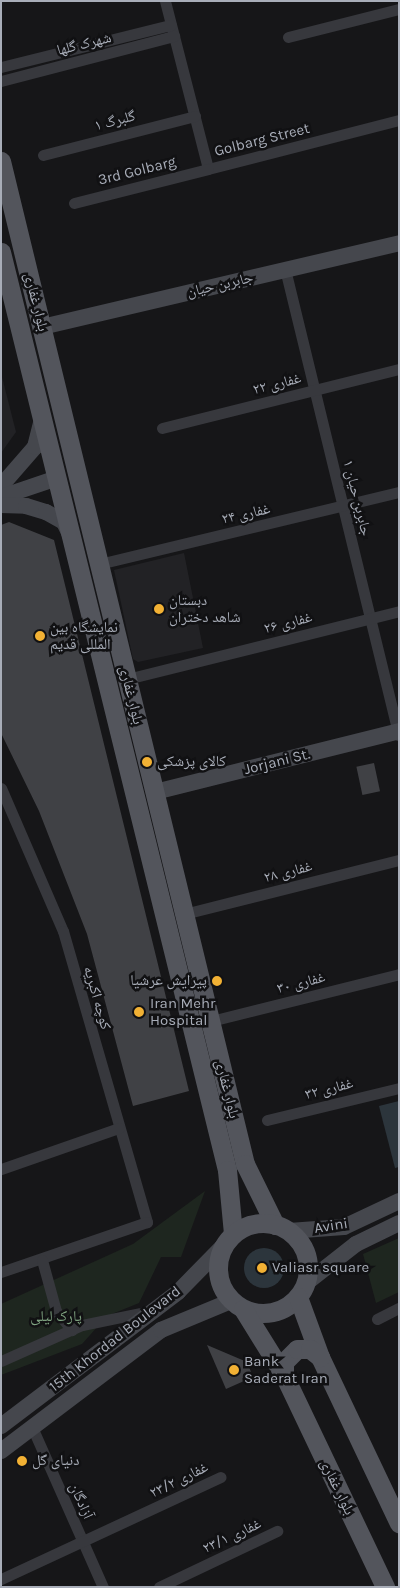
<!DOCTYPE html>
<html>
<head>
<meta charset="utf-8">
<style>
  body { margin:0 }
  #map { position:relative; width:400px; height:1588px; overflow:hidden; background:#161618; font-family:Karla,"Noto Naskh Arabic",sans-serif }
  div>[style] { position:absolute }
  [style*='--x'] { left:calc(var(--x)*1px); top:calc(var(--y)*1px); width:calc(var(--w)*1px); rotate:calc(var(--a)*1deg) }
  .built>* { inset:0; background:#222225 }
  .green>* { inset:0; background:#1e261f }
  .water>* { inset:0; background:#2c353c }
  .round { border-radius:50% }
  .building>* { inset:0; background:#404145; transform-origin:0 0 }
  .street>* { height:11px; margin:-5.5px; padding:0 5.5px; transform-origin:5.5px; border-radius:5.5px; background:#37383d }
  .secondary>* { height:16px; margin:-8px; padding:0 8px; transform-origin:8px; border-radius:8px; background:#45474d }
  .primary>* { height:19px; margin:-9.5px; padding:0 9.5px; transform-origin:9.5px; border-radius:9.5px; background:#53555c }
  .primary>.ring { margin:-9.5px; padding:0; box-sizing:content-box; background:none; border:19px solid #53555c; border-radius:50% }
  .dots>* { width:14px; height:14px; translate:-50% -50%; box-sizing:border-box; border:2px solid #111113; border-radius:50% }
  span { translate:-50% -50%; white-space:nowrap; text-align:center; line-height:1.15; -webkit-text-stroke:5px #111113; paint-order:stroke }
  .street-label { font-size:15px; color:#a8adb8 }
  .poi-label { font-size:15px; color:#a8adb8 }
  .left { translate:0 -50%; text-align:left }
  .right { translate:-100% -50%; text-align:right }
  .park-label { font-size:15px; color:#7fa381 }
  .frame { position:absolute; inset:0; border:2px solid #a8adb8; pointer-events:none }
</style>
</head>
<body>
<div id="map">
  <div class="built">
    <i style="clip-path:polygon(1px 373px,16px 432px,1px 453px)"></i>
    <i style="clip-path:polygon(184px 553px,203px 648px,138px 662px,133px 659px,114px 570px)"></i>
  </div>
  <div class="green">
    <i style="clip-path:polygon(205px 1191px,181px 1257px,161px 1257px,139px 1303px,107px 1316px,82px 1344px,1px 1375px,1px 1304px,133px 1244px)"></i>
    <i style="clip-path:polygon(399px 1238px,399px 1292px,376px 1303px,363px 1254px)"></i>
  </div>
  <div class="water">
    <i style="clip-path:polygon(399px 1101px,399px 1167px,395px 1168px,379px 1106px)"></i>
    <i class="round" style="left:244px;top:1248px;width:40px;height:40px"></i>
  </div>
  <div class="building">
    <i style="clip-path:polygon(9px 522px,54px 540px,189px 1091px,133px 1106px,87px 934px,39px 811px,1px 733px,1px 525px)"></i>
    <i style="left:374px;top:763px;width:29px;height:18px;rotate:78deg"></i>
    <i style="clip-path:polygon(207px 1345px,247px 1362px,253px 1377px,226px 1389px)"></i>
  </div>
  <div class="street">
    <i style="--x:165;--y:1;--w:173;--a:75.6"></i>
    <i style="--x:208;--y:169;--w:197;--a:-14.4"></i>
    <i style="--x:288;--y:37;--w:114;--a:-14.2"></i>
    <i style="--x:1;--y:67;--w:175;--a:-13.9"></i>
    <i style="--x:1;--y:81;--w:179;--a:-14.6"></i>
    <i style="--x:43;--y:155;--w:157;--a:-14.4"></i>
    <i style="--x:74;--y:203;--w:138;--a:-14.2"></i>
    <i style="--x:285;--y:269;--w:480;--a:76.3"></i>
    <i style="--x:162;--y:428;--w:244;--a:-14"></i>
    <i style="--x:99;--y:564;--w:309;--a:-13.5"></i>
    <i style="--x:127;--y:679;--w:280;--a:-14"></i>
    <i style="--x:1;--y:788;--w:156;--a:66.6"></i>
    <i style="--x:63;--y:931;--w:303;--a:73.9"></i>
    <i style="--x:147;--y:1222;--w:154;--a:161.1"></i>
    <i style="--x:184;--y:914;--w:222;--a:-14.1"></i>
    <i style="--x:211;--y:1021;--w:194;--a:-14"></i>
    <i style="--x:267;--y:1120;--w:136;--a:-13.6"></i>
    <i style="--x:1;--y:1169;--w:125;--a:-19.2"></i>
    <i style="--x:42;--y:1260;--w:53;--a:74.6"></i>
    <i style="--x:56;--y:1311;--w:25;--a:50"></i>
    <i style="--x:377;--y:1319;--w:25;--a:-27"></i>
    <i style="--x:1;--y:1361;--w:89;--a:-24"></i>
    <i style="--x:82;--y:1325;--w:69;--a:-11.6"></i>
    <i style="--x:32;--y:1427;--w:175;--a:66.1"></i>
    <i style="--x:1;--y:1579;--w:242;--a:-24.9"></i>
    <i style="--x:159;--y:1587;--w:131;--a:-25.4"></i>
  </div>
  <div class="secondary">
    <i style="--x:42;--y:327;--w:367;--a:-13.2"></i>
    <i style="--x:1;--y:486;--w:52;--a:-48.9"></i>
    <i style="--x:35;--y:447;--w:29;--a:-76"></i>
    <i style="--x:1;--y:497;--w:59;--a:-18.7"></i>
    <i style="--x:1;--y:505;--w:25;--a:2"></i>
    <i style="--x:26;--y:506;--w:21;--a:17"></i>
    <i style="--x:46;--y:512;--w:21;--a:29"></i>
    <i style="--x:64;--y:522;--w:14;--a:65"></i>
    <i style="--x:155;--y:792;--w:252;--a:-14"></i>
    <i style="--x:289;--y:1231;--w:55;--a:-4.2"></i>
    <i style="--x:344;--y:1227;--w:61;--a:-25.3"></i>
    <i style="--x:305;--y:1284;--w:65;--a:-38.1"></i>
    <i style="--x:356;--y:1244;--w:48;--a:-26"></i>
    <i style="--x:1;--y:1426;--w:222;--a:-37.1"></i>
    <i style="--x:178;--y:1292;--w:64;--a:-45.6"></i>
    <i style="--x:1;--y:1451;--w:201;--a:-37.1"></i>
    <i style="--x:161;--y:1330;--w:76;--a:-22.5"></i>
  </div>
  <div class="primary">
    <i style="--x:1;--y:161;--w:1032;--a:76.33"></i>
    <i style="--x:245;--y:1164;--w:68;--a:63.8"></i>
    <i style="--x:1;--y:252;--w:945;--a:76.17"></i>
    <i style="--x:227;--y:1170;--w:64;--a:84.6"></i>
    <i class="ring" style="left:218px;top:1223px;width:71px;height:71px"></i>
    <i style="--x:298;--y:1297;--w:64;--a:69.9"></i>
    <i style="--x:320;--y:1357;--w:184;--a:64.6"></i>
    <i style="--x:243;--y:1309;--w:78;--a:58.2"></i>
    <i style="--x:284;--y:1375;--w:235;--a:64.5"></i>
    <i style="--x:284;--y:1375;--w:13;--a:-90"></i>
    <i style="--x:284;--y:1362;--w:18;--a:-45"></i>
    <i style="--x:297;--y:1349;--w:13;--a:0"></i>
    <i style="--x:310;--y:1349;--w:13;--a:39"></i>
  </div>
  <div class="dots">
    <i style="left:159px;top:609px;background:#f2b134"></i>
    <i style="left:40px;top:636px;background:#f2b134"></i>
    <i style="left:147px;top:762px;background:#f2b134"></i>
    <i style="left:217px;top:981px;background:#f2b134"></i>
    <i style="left:139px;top:1012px;background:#f2b134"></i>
    <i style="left:262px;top:1268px;background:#f2b134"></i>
    <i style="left:234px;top:1370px;background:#f2b134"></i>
    <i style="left:22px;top:1461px;background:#f2b134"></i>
  </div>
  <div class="street-label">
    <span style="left:84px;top:44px;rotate:-14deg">شهرک گلها</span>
    <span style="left:115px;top:121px;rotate:-15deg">گلبرگ ۱</span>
    <span style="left:262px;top:140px;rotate:-14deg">Golbarg Street</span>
    <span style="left:137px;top:171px;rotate:-14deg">3rd Golbarg</span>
    <span style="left:220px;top:285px;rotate:-13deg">جابربن حیان</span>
    <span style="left:36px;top:302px;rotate:76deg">بلوار غفاری</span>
    <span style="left:277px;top:384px;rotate:-14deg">غفاری ۲۲</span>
    <span style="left:357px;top:498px;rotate:76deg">جابربن حیان ۱</span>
    <span style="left:246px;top:514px;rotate:-13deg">غفاری ۲۴</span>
    <span style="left:288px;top:623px;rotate:-14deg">غفاری ۲۶</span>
    <span style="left:131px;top:695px;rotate:76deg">بلوار غفاری</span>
    <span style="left:277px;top:762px;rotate:-14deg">Jorjani St.</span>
    <span style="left:288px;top:872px;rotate:-14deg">غفاری ۲۸</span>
    <span style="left:301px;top:983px;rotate:-14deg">غفاری ۳۰</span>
    <span style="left:97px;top:998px;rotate:74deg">کوچه اکبریه</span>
    <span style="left:227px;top:1089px;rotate:76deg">بلوار غفاری</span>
    <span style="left:329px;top:1089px;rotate:-14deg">غفاری ۳۲</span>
    <span style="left:331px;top:1226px;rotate:-9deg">Avini</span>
    <span style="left:115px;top:1339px;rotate:-38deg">15th Khordad Boulevard</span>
    <span style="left:179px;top:1480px;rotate:-26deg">غفاری ۲۳/۲</span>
    <span style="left:337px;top:1487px;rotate:64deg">بلوار غفاری</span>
    <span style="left:81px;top:1501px;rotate:66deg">آزادگان</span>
    <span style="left:232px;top:1536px;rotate:-25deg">غفاری ۲۳/۱</span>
  </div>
  <div class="poi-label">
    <span class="left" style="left:169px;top:609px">دبستان<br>شاهد دختران</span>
    <span class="left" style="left:50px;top:636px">نمایشگاه بین<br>المللی قدیم</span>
    <span class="left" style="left:157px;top:762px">کالای پزشکی</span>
    <span class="right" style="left:207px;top:981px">پیرایش عرشیا</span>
    <span class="left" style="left:150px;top:1012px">Iran Mehr<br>Hospital</span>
    <span class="left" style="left:272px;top:1268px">Valiasr square</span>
    <span class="left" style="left:244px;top:1370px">Bank<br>Saderat Iran</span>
    <span class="left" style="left:32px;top:1461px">دنیای گل</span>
  </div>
  <div class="park-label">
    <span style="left:56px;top:1317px">پارک لیلی</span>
  </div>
  <div class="frame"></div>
</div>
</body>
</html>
